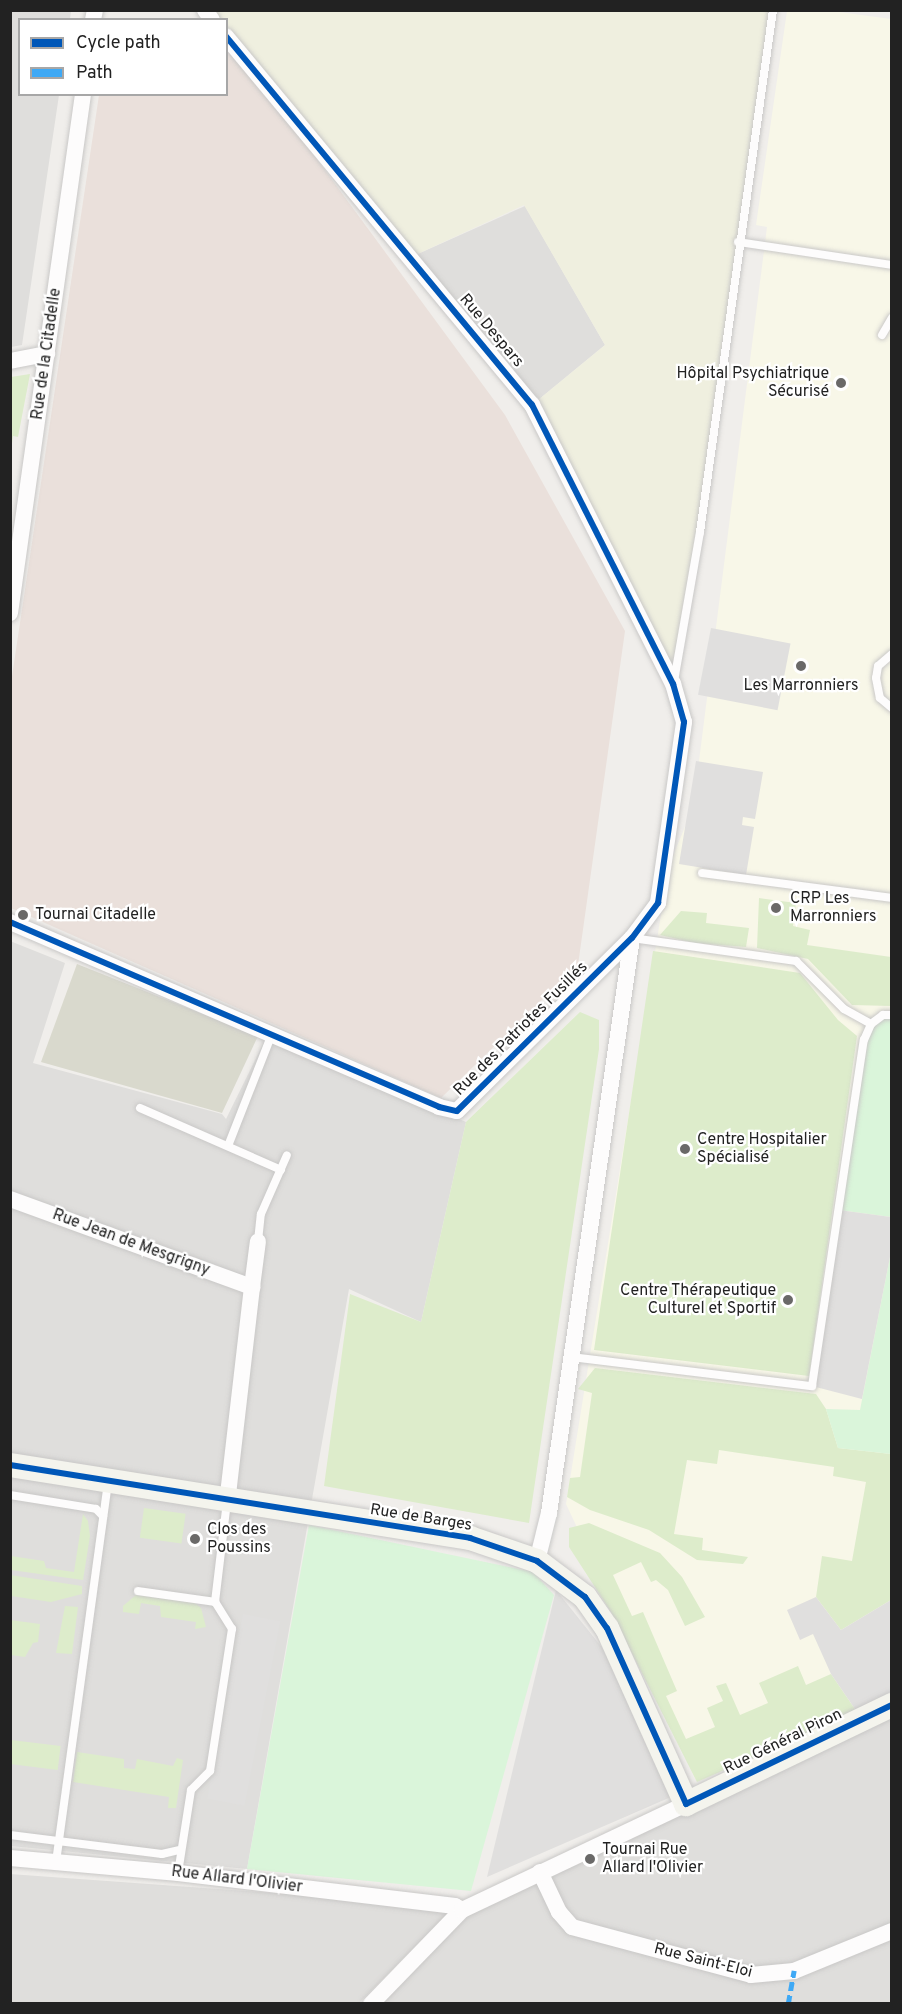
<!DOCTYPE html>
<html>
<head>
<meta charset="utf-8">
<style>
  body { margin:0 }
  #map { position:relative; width:902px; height:2014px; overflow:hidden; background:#f0eeeb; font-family:Overpass,sans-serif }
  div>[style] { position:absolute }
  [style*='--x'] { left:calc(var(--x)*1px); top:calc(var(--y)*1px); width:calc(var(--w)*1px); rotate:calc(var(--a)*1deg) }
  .residential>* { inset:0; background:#dfdedc }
  .education>* { inset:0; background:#f8f7e8 }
  .military>* { inset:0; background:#eae0db }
  .construction>* { inset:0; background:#d9d9cd }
  .farmland>* { inset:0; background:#efefdf }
  .grass>* { inset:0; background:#ddeccb; transform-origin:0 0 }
  .park>* { inset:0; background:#daf5da }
  .parking>* { inset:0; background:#e0dfde; transform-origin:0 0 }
  .roads { filter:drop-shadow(0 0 2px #c9c8c7) drop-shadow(0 0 2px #c9c8c7) }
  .lane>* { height:8px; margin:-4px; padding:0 4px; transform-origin:4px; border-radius:4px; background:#fdfcfc }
  .street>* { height:16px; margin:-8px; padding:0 8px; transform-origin:8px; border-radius:8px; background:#fdfcfc }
  .secondary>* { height:24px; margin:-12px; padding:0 12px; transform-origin:12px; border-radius:12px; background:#f4f4ed }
  .quiet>* { height:4.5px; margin-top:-2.25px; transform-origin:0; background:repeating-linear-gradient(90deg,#3fa9f5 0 9px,transparent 0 13.5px) }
  .cycleway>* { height:6px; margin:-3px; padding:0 3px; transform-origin:3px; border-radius:3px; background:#0057b8 }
  .dots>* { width:16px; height:16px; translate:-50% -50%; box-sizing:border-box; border:3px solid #fff; border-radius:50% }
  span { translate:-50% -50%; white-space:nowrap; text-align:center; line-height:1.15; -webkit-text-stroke:4.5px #fff; paint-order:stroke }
  .street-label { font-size:16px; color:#222 }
  .poi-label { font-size:16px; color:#222 }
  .right { translate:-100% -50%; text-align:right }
  .left { translate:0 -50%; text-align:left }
  .frame { position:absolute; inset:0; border:12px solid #222; pointer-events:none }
  .legend { position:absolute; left:18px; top:18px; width:210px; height:78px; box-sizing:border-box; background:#fff; border:2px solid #a7a7a7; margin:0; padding:8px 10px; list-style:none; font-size:18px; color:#222 }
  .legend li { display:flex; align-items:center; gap:12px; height:30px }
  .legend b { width:30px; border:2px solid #a7a7a7 }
</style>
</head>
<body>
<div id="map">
  <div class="residential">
    <i style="clip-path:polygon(11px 10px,71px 11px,70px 19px,20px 20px,20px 94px,59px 95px,22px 345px,11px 347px)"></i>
    <i style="clip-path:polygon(525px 206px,605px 345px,532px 405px,411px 257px)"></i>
    <i style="clip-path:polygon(10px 941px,65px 963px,33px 1063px,222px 1114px,226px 1119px,267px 1036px,466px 1122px,421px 1322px,349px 1289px,247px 1869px,11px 1846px)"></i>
    <i style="clip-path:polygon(891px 1705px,891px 2003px,371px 2004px,462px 1910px)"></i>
    <i style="clip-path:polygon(10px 1874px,455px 1906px,359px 2003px,11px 2003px)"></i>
  </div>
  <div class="education">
    <i style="clip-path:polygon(787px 11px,832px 11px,891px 19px,891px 1692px,697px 1782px,566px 1504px,669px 865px,693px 808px,767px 227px,756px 225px)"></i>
  </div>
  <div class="military">
    <i style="clip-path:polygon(227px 37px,505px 415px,625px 631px,578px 965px,441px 1098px,11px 908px,11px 683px,99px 95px,226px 94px)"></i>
  </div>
  <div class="construction">
    <i style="clip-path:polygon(77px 964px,258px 1036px,222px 1113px,41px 1062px)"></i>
  </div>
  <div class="farmland">
    <i style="clip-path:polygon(205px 11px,776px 11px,674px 677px,532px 405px,605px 345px,524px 205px,411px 257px,227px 37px,226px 20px,212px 19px)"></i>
  </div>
  <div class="grass">
    <i style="clip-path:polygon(30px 374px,18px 437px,13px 436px,11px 451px,11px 377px)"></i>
    <i style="clip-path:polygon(759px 898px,796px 903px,793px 926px,810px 930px,807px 945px,891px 957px,891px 1006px,852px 1005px,808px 959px,757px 948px)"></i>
    <i style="clip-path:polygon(681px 911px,707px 913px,706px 923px,749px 928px,746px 947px,695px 943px,660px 935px)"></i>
    <i style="clip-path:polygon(653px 951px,800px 973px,838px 1020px,857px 1036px,809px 1376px,594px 1350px)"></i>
    <i style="clip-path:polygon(580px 1012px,599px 1020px,599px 1049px,529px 1523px,324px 1486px,350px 1294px,421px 1322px,466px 1122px)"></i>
    <i style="clip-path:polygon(595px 1368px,816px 1394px,826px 1409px,838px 1448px,891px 1454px,891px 1600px,841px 1630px,816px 1597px,822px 1556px,852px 1561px,866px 1482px,833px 1476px,834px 1467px,719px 1450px,717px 1464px,687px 1460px,674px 1534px,703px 1538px,702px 1550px,748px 1557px,743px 1564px,697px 1560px,649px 1530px,590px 1510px,567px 1497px,570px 1478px,580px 1477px,592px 1393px,578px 1389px)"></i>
    <i style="left:144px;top:1508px;width:42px;height:30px;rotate:8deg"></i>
    <i style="clip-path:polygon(83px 1514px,88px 1521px,90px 1536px,83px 1580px,11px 1570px,11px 1556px,44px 1561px,46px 1568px,74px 1572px)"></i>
    <i style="clip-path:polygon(589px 1523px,660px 1553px,682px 1577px,705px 1617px,685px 1626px,668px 1590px,656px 1580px,651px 1582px,641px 1562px,613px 1575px,632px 1616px,643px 1612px,677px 1691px,666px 1696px,686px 1739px,715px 1727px,707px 1708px,723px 1701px,716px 1686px,726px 1683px,740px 1715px,768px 1703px,759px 1683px,798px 1666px,806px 1685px,831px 1674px,857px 1712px,697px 1782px,611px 1612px,569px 1547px,569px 1528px)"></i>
    <i style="clip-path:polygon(10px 1575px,82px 1586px,82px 1594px,51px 1602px,11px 1596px)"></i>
    <i style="clip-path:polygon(136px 1595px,195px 1603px,201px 1608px,206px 1627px,195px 1629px,196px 1622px,161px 1617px,160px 1606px,141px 1603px,139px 1614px,123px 1612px,123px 1606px)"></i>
    <i style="clip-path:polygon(65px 1606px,78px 1607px,72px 1654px,56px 1653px)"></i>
    <i style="clip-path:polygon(10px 1620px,40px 1624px,38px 1642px,33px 1643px,25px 1657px,11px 1655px)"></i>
    <i style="left:11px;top:1740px;width:50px;height:24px;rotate:7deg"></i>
    <i style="clip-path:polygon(77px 1752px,124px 1759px,124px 1768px,135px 1769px,137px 1759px,173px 1766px,177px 1758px,183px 1760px,176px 1808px,168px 1808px,169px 1797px,73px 1782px)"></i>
  </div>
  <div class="park">
    <i style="clip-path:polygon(891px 1015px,891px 1217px,839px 1210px,871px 1024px)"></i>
    <i style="clip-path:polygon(891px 1252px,891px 1454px,838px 1448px,826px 1409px,860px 1410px)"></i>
    <i style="clip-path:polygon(309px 1525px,533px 1572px,554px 1595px,471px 1891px,247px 1869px)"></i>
  </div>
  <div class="parking">
    <i style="left:711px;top:628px;width:81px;height:68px;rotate:11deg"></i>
    <i style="clip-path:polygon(696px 761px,763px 772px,755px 819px,743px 817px,742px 825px,754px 827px,746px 875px,679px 864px)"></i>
    <i style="clip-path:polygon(839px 1210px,891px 1217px,891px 1252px,862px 1399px,812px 1386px)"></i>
    <i style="clip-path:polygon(556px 1590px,608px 1655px,671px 1797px,487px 1877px)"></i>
    <i style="clip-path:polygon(816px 1597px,841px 1630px,891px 1600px,891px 1694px,857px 1712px,831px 1674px,813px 1634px,800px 1640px,787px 1610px)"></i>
    <i style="left:243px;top:1614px;width:38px;height:188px;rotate:11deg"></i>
  </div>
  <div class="roads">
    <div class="lane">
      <i style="--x:738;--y:242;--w:156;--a:8.5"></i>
      <i style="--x:882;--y:335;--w:20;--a:-60"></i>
      <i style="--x:892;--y:654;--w:18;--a:139"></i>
      <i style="--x:878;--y:666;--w:12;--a:99"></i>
      <i style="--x:876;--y:678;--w:20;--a:79"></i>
      <i style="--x:880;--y:698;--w:16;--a:40"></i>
      <i style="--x:674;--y:681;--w:151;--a:-80.1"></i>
      <i style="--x:700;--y:532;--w:527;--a:-82.04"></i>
      <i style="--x:702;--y:873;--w:192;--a:7.5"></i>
      <i style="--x:632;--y:938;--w:166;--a:8"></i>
      <i style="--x:796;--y:961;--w:68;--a:45"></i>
      <i style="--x:844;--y:1009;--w:31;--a:29"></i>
      <i style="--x:871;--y:1024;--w:15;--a:-37"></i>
      <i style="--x:883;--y:1015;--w:9;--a:0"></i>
      <i style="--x:140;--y:1108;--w:154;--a:23.7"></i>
      <i style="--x:228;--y:1146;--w:120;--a:-68.6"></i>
      <i style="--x:258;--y:1241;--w:27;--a:-84"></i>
      <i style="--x:261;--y:1214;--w:64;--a:-66.2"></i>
      <i style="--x:571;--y:1357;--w:243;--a:6.9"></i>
      <i style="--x:812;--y:1386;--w:350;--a:-81.5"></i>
      <i style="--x:864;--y:1040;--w:17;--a:-66"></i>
      <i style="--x:10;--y:1495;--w:87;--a:9.2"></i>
      <i style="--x:96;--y:1509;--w:10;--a:45"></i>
      <i style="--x:138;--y:1591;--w:78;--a:8.1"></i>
      <i style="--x:10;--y:1835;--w:153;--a:7.1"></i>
      <i style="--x:162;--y:1854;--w:17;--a:-13"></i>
      <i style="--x:56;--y:1862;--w:384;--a:-82.2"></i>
      <i style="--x:178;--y:1873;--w:84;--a:-81.1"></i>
      <i style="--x:191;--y:1790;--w:27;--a:-45"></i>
      <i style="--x:210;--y:1771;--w:144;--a:-81.2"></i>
      <i style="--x:232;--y:1629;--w:32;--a:-122"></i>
      <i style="--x:215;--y:1602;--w:101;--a:-83.2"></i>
    </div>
    <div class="street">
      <i style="--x:205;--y:10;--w:12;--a:55"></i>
      <i style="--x:93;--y:20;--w:10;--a:-79"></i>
      <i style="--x:10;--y:361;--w:38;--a:-11"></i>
      <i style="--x:10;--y:613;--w:524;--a:-81.99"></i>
      <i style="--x:10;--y:922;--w:467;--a:23.3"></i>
      <i style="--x:439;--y:1107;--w:18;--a:13"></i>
      <i style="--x:457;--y:1111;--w:246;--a:-44.7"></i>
      <i style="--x:632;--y:938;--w:44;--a:-53.4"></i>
      <i style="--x:658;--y:903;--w:183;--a:-81.8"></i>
      <i style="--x:684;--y:722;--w:40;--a:-106"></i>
      <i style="--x:673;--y:684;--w:313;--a:-116.8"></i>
      <i style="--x:532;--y:405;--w:479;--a:-129.7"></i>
      <i style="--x:10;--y:1199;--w:258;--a:20"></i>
      <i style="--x:252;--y:1287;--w:216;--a:96.6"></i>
      <i style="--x:252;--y:1287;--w:46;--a:-82.6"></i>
      <i style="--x:537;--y:1561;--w:49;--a:-76"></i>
      <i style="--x:549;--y:1513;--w:581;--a:-81.79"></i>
      <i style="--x:10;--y:1858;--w:169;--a:5.1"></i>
      <i style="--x:178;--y:1873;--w:279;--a:6.8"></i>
      <i style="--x:455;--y:1906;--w:8;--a:30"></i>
      <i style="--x:540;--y:1872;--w:44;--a:64.6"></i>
      <i style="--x:559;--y:1912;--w:20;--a:49"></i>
      <i style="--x:572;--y:1927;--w:185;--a:15"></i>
      <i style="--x:751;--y:1975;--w:43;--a:-5.3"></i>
      <i style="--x:794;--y:1971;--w:106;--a:-22.2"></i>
      <i style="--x:371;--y:2004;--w:131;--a:-45.9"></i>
      <i style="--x:462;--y:1910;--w:248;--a:-25.3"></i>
    </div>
    <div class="secondary">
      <i style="--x:10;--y:1465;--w:466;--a:9"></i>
      <i style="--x:470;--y:1538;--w:71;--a:18.9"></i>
      <i style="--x:537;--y:1561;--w:60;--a:36.9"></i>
      <i style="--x:585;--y:1597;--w:38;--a:55"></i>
      <i style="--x:607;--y:1628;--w:193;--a:65.8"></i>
      <i style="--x:686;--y:1804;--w:229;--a:-25.7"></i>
    </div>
  </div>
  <div class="quiet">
    <i style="--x:788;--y:2004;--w:34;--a:-80"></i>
  </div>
  <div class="cycleway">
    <i style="--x:10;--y:922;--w:467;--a:23.3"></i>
    <i style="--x:439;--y:1107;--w:18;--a:13"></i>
    <i style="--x:457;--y:1111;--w:246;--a:-44.7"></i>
    <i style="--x:632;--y:938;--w:44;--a:-53.4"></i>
    <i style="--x:658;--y:903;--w:183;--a:-81.8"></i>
    <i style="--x:684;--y:722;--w:40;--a:-106"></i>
    <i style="--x:673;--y:684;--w:313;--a:-116.8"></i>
    <i style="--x:532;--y:405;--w:479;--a:-129.7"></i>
    <i style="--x:10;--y:1465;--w:466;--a:9"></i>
    <i style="--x:470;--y:1538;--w:71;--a:18.9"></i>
    <i style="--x:537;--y:1561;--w:60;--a:36.9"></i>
    <i style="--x:585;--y:1597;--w:38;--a:55"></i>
    <i style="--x:607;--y:1628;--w:193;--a:65.8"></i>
    <i style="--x:686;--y:1804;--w:229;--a:-25.7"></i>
  </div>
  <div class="dots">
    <i style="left:841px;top:383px;background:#6a6968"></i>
    <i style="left:801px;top:666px;background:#6a6968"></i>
    <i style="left:776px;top:908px;background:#6a6968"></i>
    <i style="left:23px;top:915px;background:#6a6968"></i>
    <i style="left:685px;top:1149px;background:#6a6968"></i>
    <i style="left:788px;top:1300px;background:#6a6968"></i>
    <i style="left:195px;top:1539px;background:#6a6968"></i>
    <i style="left:590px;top:1859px;background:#6a6968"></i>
  </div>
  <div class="street-label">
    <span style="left:491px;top:331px;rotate:50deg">Rue Despars</span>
    <span style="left:47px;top:354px;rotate:-82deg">Rue de la Citadelle</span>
    <span style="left:521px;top:1029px;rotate:-45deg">Rue des Patriotes Fusillés</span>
    <span style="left:131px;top:1243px;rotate:20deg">Rue Jean de Mesgrigny</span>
    <span style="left:421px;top:1518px;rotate:9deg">Rue de Barges</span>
    <span style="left:783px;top:1742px;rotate:-26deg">Rue Général Piron</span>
    <span style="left:237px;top:1880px;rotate:7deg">Rue Allard l'Olivier</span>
    <span style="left:703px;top:1961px;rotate:14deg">Rue Saint-Eloi</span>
  </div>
  <div class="poi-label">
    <span class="right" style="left:829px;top:383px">Hôpital Psychiatrique<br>Sécurisé</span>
    <span style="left:801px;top:686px">Les Marronniers</span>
    <span class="left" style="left:790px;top:908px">CRP Les<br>Marronniers</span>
    <span class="left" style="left:35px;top:915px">Tournai Citadelle</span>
    <span class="left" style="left:697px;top:1149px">Centre Hospitalier<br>Spécialisé</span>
    <span class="right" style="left:776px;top:1300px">Centre Thérapeutique<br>Culturel et Sportif</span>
    <span class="left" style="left:207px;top:1539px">Clos des<br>Poussins</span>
    <span class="left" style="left:602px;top:1859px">Tournai Rue<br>Allard l'Olivier</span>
  </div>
  <div class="frame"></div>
  <ul class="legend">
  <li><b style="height:8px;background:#0057b8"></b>Cycle path</li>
  <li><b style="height:8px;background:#3fa9f5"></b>Path</li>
  </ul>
</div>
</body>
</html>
